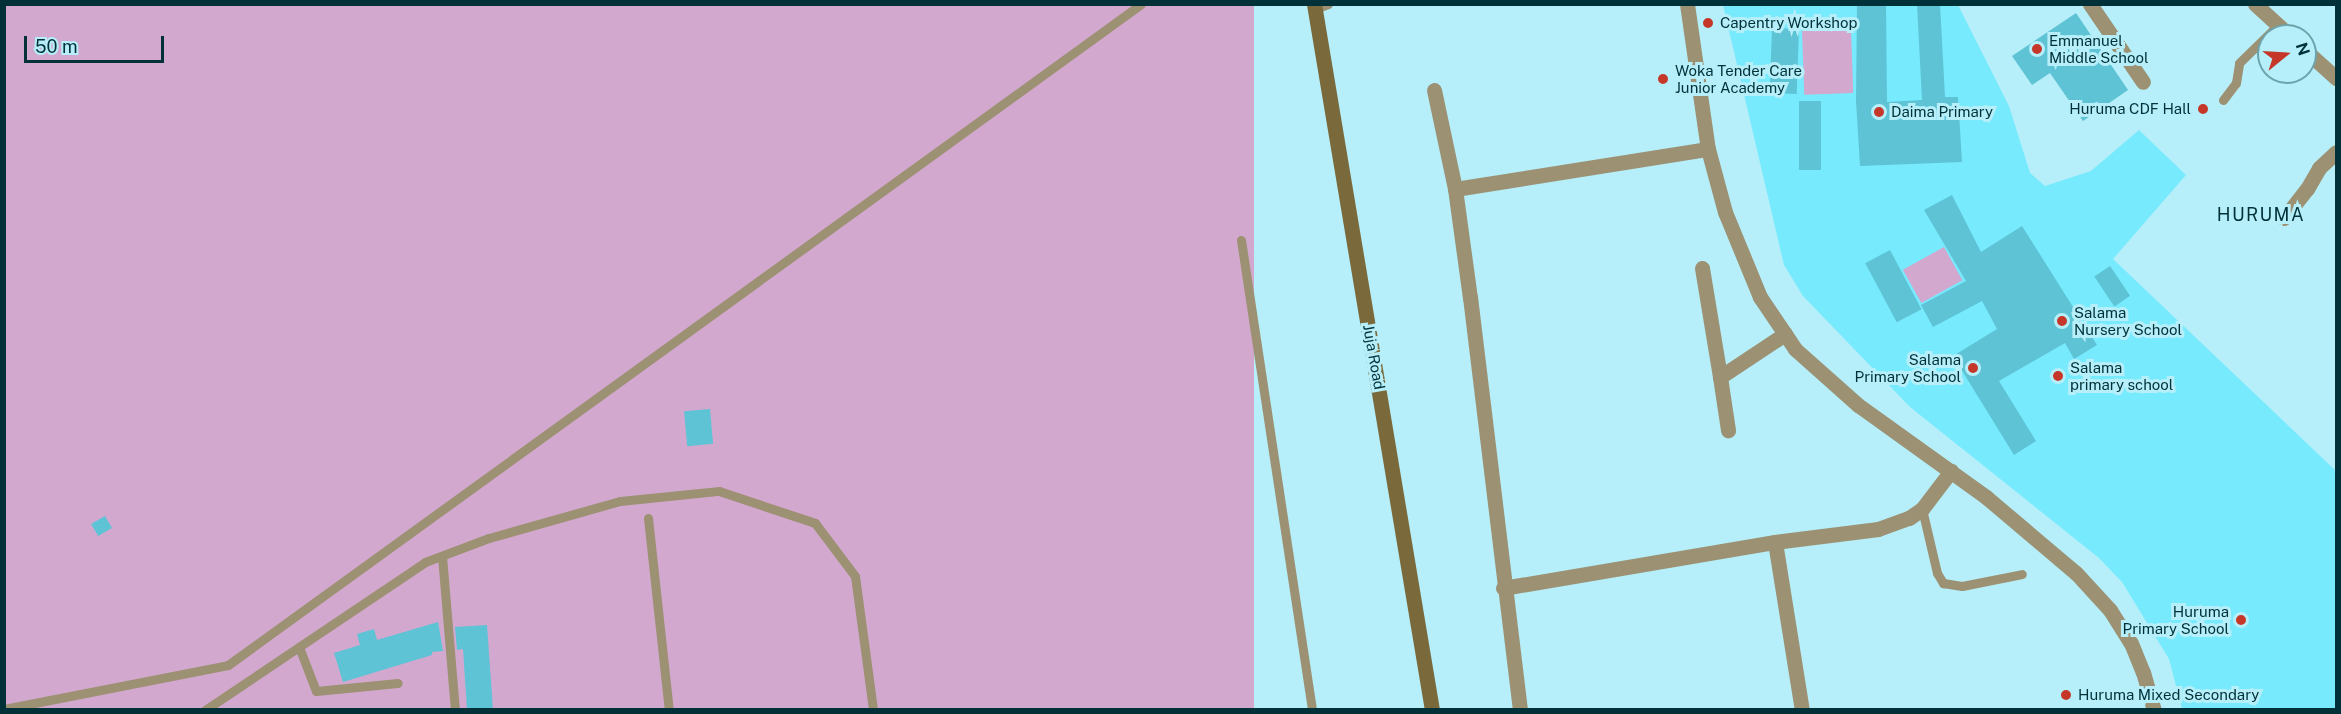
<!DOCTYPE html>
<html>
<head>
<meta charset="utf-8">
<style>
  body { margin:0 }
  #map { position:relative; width:2341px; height:714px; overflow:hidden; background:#b6eff9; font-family:"Public Sans",sans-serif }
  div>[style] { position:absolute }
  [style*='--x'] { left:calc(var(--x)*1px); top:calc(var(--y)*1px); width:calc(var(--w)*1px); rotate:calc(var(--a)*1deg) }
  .built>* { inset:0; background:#77eafd }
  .green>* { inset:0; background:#d3a8cf; transform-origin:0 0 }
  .building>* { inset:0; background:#5dc3d5; transform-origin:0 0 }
  .lane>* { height:9px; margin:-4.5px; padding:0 4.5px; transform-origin:4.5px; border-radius:4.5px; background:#9c9173 }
  .street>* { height:15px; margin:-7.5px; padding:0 7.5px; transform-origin:7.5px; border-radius:7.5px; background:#9c9173 }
  .secondary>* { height:15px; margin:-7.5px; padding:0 7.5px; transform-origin:7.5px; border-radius:7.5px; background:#7a693b }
  .dots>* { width:16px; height:16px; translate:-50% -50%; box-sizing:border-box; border:3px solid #b6eff9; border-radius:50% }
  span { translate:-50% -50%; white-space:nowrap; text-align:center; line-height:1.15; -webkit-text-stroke:6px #b6eff9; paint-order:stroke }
  .poi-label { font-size:15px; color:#013138 }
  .left { translate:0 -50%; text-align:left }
  .right { translate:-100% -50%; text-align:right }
  .street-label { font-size:15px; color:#013138 }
  .quarter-label { font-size:18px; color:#013138; letter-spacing:1.5px }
  .frame { position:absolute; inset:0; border:6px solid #013138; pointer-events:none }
  .north { position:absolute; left:2257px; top:24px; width:60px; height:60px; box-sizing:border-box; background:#b6eff9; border:2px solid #6ea3ac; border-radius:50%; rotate:72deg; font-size:16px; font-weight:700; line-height:24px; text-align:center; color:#013138 }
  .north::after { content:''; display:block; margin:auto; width:21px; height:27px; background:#c53829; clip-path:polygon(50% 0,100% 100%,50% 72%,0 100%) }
  .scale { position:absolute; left:24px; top:36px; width:140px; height:27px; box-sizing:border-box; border:3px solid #013138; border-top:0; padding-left:8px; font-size:18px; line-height:21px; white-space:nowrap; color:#013138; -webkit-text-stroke:4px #b6eff9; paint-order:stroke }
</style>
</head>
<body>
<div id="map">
  <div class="built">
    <i style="clip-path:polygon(1723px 5px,1958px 5px,2009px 106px,2030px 173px,2045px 186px,2091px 171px,2139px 130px,2186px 175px,2113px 259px,2336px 471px,2336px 709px,2182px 709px,2169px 659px,2122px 582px,2099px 558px,1910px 407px,1803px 296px,1784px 265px)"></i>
  </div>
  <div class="green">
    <i style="left:4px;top:5px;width:1250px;height:704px"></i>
    <i style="left:1851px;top:29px;width:64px;height:49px;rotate:88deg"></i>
    <i style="left:1944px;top:247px;width:38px;height:47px;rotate:61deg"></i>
  </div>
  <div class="building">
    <i style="clip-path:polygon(1857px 4px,1886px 4px,1887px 102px,1922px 100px,1917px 4px,1940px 4px,1945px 97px,1958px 97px,1962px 162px,1860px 166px,1856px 101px)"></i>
    <i style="clip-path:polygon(2076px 13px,2128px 90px,2083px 121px,2050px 73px,2032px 85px,2012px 56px)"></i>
    <i style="left:1772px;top:28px;width:27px;height:65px;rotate:2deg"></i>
    <i style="left:1799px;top:101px;width:22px;height:69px"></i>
    <i style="clip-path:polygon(1952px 195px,1981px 252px,2022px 226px,2097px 345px,2074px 359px,2065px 343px,1999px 381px,2036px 441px,2014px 455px,1953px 356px,1997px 329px,1982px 301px,1933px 327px,1921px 305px,1966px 281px,1924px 210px)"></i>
    <i style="left:1890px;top:250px;width:67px;height:28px;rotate:62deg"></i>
    <i style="left:2110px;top:266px;width:36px;height:19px;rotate:56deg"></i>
    <i style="left:710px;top:409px;width:35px;height:26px;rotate:85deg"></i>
    <i style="left:105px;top:516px;width:14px;height:16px;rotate:60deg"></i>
    <i style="clip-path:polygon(438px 622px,443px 651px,432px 652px,432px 655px,343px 682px,334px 653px,360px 645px,357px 634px,374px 629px,377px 640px)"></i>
    <i style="clip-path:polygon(487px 625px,493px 710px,467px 710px,463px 649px,457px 650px,455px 627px)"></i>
  </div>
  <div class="lane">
    <i style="--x:1315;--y:9;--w:14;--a:-21"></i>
    <i style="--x:2223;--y:100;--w:21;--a:-53"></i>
    <i style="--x:2236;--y:83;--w:20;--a:-81"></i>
    <i style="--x:2239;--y:63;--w:54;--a:-44.3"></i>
    <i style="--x:1241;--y:240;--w:475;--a:81.4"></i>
    <i style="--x:1922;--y:509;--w:66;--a:76.8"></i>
    <i style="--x:1937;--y:573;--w:12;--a:59"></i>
    <i style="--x:1943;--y:583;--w:19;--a:9"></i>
    <i style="--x:1962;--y:586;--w:61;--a:-11.3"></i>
    <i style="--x:648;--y:518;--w:193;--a:83.8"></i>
    <i style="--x:442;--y:556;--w:155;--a:85.2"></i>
    <i style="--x:299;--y:647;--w:47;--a:68.9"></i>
    <i style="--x:316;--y:691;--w:82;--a:-5.6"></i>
    <i style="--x:4;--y:709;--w:228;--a:-11.1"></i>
    <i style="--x:228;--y:665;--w:1127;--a:-35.9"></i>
    <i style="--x:205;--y:710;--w:265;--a:-33.9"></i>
    <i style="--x:425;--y:562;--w:68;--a:-20.6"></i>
    <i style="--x:489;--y:538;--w:136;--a:-15.8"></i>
    <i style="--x:620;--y:501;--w:100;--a:-5.8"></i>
    <i style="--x:719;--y:491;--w:101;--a:18.4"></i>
    <i style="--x:815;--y:523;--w:66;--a:53"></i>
    <i style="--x:855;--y:576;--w:135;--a:82.3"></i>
  </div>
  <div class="street">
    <i style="--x:1687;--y:4;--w:147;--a:81.8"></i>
    <i style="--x:1708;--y:149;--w:65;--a:74.9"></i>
    <i style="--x:1725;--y:212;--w:92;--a:67.6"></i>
    <i style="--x:1760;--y:297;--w:45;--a:56"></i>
    <i style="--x:1785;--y:334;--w:18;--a:56"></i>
    <i style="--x:1795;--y:349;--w:84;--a:41.6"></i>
    <i style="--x:1858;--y:405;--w:158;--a:35.7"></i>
    <i style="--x:1986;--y:497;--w:118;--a:40.2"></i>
    <i style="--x:2076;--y:573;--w:50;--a:47.4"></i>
    <i style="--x:2110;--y:610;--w:39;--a:58"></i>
    <i style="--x:2131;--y:643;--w:31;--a:68"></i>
    <i style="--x:2143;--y:672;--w:40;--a:74"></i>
    <i style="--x:2090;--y:4;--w:94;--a:55.8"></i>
    <i style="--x:2255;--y:4;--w:47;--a:42.4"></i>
    <i style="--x:2305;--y:50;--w:42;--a:42.1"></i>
    <i style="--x:1434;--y:90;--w:101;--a:78"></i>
    <i style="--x:2284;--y:218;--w:37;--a:-52"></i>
    <i style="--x:2307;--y:189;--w:24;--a:-60"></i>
    <i style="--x:2319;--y:168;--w:23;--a:-43"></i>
    <i style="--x:1702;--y:268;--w:110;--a:80.6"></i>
    <i style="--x:1720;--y:377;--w:78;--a:-33.5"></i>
    <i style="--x:1720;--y:377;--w:54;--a:81.4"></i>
    <i style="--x:1775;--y:542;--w:170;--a:80.9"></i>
    <i style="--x:1503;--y:588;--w:276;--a:-9.6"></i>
    <i style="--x:1775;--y:542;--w:104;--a:-7.2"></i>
    <i style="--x:1878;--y:529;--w:33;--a:-20"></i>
    <i style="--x:1909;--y:518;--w:16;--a:-35"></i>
    <i style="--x:1922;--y:509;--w:48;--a:-52.7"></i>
    <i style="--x:1520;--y:710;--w:415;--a:-96.9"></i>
    <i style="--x:1470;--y:298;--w:110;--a:-97.8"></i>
    <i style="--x:1455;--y:189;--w:256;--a:-9"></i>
  </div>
  <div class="secondary">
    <i style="--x:1314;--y:4;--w:716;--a:80.51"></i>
  </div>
  <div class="dots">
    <i style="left:1708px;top:23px;background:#c53829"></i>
    <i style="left:2037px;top:49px;background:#c53829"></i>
    <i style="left:1663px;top:79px;background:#c53829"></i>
    <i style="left:2203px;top:109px;background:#c53829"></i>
    <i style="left:1879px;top:112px;background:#c53829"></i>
    <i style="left:2062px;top:321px;background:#c53829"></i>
    <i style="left:1973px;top:368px;background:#c53829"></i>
    <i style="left:2058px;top:376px;background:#c53829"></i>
    <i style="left:2241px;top:620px;background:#c53829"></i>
    <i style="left:2066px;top:695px;background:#c53829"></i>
  </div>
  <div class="poi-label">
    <span class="left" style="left:1720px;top:23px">Capentry Workshop</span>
    <span class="left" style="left:2049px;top:49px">Emmanuel<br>Middle School</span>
    <span class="left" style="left:1675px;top:79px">Woka Tender Care<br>Junior Academy</span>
    <span class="right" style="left:2191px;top:109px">Huruma CDF Hall</span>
    <span class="left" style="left:1891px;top:112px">Daima Primary</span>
    <span class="left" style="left:2074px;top:321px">Salama<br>Nursery School</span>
    <span class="right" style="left:1961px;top:368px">Salama<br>Primary School</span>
    <span class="left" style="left:2070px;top:376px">Salama<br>primary school</span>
    <span class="right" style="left:2229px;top:620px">Huruma<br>Primary School</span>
    <span class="left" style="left:2078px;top:695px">Huruma Mixed Secondary</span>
  </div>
  <div class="street-label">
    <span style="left:1374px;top:357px;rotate:80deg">Juja Road</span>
  </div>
  <div class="quarter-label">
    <span style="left:2261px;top:215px">HURUMA</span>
  </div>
  <div class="frame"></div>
  <div class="north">N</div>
  <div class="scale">50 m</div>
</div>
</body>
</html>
